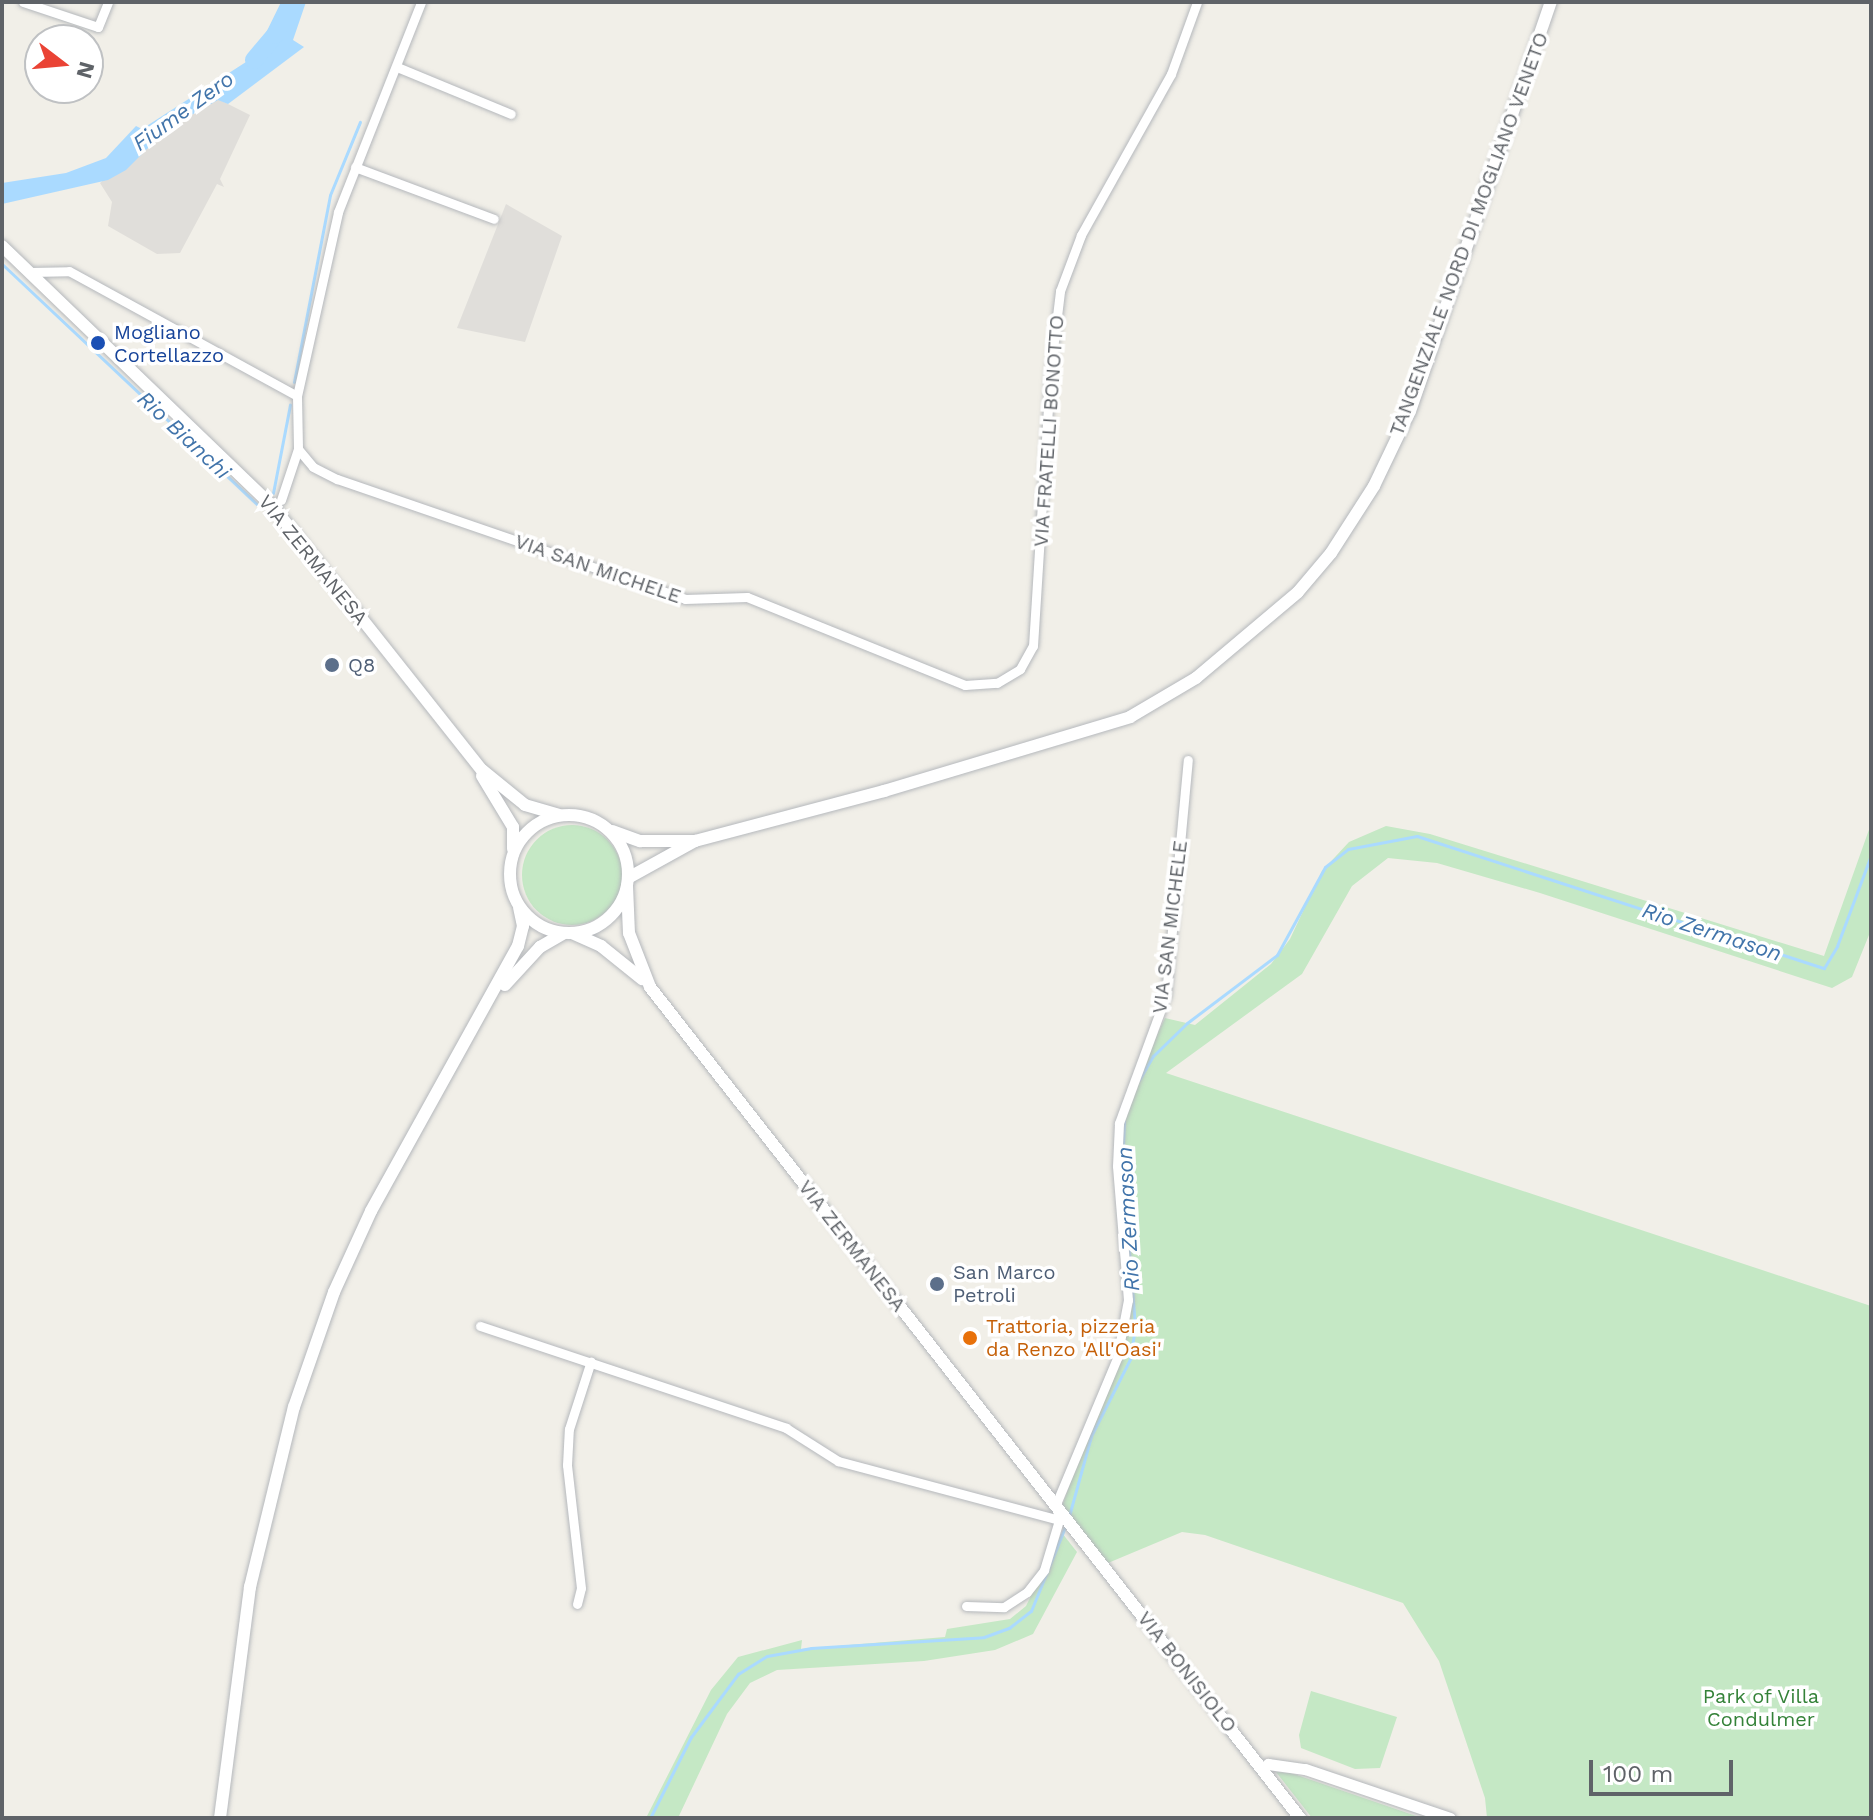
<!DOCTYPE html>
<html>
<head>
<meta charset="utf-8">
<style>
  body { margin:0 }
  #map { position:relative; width:1873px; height:1820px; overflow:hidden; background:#f1efe8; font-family:"Work Sans",sans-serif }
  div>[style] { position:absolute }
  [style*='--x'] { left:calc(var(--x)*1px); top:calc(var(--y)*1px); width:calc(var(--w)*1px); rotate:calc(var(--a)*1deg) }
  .industrial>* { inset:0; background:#e0deda }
  .green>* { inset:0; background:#c5e8c5 }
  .round { border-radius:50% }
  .water>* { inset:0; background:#aadaff }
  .stream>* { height:3px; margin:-1.5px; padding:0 1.5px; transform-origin:1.5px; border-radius:1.5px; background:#aadaff }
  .river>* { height:18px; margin:-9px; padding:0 9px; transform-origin:9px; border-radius:9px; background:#aadaff }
  .roads { filter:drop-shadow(0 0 2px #b5b8bc) drop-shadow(0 0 2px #b5b8bc) }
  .minor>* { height:9px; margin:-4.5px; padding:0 4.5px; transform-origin:4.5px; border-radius:4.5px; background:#fff }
  .tertiary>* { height:11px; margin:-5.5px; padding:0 5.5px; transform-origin:5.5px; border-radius:5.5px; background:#fff }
  .secondary>* { height:12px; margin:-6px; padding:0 6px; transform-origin:6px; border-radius:6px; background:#fff }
  .secondary>.ring { margin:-6px; padding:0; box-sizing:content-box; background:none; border:12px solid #fff; border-radius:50% }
  .dots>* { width:22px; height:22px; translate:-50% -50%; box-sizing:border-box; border:4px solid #fff; border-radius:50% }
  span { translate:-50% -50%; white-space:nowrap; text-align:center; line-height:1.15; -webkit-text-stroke:7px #fff; paint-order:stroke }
  .street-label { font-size:20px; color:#5f6368 }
  .transit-label { font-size:20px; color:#164399 }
  .left { translate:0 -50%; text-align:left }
  .service-label { font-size:20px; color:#4e5e75 }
  .food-label { font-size:20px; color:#c56008 }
  .park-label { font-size:20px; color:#348238 }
  .water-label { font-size:22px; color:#4174aa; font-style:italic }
  .frame { position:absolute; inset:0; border:4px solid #5f6368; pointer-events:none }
  .north { position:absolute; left:24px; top:24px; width:80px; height:80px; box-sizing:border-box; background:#fff; border:2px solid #bfc1c3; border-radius:50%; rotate:106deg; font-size:22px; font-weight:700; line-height:32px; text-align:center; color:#5f6368 }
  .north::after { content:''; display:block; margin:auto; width:28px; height:36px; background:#ea4335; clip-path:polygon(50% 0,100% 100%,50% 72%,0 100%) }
  .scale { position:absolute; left:1589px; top:1760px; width:144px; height:36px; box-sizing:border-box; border:4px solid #5f6368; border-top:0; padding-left:10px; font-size:24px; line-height:28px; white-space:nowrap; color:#5f6368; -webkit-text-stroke:6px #fff; paint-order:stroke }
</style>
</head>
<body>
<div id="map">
  <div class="industrial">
    <i style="clip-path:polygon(218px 99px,250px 115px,220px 179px,224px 187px,217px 184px,180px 253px,157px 254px,108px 226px,112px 202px,100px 183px,168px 128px)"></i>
    <i style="clip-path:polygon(506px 204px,562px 236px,525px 342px,457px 328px)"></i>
  </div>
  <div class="green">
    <i style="clip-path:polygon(1871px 824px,1871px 930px,1852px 977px,1832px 988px,1540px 893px,1437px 863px,1388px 858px,1352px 886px,1302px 974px,1166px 1073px,1871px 1306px,1871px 1818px,1487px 1818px,1485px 1798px,1439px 1661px,1403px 1603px,1205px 1535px,1182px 1532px,1108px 1563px,1062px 1506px,1131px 1317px,1120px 1159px,1123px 1124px,1143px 1065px,1165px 1018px,1195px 1025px,1271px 964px,1290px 939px,1322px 871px,1349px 842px,1386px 826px,1430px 834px,1824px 956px)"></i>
    <i class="round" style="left:522px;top:825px;width:100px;height:100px"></i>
    <i style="clip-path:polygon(1062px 1533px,1077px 1552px,1033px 1634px,995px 1650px,924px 1661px,777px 1670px,750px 1683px,727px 1714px,678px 1818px,646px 1818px,711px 1690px,738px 1657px,802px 1640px,801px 1649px,945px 1637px,947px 1629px,1010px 1619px,1026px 1606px)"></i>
    <i style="clip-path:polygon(1311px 1691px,1397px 1717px,1380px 1768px,1355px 1769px,1301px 1748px,1299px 1735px)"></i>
    <i style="clip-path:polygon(1276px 1772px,1291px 1773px,1422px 1818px,1312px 1818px)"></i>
  </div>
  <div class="water">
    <i style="clip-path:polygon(289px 2px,306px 2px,293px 40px,304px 47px,228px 104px,218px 100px,168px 128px,126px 170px,108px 180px,2px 204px,2px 183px,66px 173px,106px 158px,136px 126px,142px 129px,246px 62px,280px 33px)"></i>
  </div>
  <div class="stream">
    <i style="--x:2;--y:264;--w:356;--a:43.3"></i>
    <i style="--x:294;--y:382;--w:190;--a:-79.1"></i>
    <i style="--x:330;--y:195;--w:79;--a:-67.7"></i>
    <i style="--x:273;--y:493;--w:90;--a:-79.1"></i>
    <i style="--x:1139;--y:1080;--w:28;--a:-60"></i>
    <i style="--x:1153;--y:1056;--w:47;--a:-44.1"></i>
    <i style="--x:1187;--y:1023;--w:113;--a:-37.1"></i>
    <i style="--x:1277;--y:955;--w:100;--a:-61.4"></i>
    <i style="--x:1325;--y:867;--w:29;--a:-38"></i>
    <i style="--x:1348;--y:849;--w:70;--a:-10.7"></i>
    <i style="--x:1417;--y:836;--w:428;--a:18"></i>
    <i style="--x:1824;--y:968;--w:26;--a:-59"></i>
    <i style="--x:1837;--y:946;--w:97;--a:-69.5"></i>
    <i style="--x:1069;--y:1516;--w:83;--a:-74.6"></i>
    <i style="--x:1091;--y:1436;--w:86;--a:-63.1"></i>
    <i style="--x:1130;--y:1359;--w:33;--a:-81"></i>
    <i style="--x:1135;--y:1326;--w:163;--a:-94.6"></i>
    <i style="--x:1122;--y:1164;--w:43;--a:-87.3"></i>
    <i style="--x:650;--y:1818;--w:91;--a:-63.2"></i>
    <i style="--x:691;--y:1737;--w:79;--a:-53.3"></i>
    <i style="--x:738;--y:1674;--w:34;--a:-32"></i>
    <i style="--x:767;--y:1656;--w:45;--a:-10.3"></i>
    <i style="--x:811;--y:1648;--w:173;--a:-3.6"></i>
    <i style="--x:984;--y:1637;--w:27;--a:-20"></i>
    <i style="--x:1009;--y:1628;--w:28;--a:-38"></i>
    <i style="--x:1031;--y:1611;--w:91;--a:-68"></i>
  </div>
  <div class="river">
    <i style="--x:254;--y:60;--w:33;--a:-50"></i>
    <i style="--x:275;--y:35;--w:37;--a:-64"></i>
  </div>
  <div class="roads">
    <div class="minor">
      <i style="--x:23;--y:2;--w:79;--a:18.4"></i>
      <i style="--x:98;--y:27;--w:27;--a:-68"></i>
      <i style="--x:397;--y:67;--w:123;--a:22.4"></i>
      <i style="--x:355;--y:167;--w:148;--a:20.5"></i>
      <i style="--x:30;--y:272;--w:39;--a:-1"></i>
      <i style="--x:69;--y:271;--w:260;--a:28.7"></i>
      <i style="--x:297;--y:396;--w:53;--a:88.9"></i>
      <i style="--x:298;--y:449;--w:23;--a:50"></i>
      <i style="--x:313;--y:467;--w:27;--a:27"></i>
      <i style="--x:337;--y:479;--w:368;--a:19"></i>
      <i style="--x:685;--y:599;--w:62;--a:-1.8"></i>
      <i style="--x:747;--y:597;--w:235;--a:22"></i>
      <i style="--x:965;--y:685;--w:32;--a:-4"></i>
      <i style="--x:997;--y:683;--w:27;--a:-31"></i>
      <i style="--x:1020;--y:669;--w:26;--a:-61"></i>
      <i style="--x:1033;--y:646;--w:273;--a:-86.4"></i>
      <i style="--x:1050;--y:374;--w:84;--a:-83.1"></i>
      <i style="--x:1060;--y:291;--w:60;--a:-69.4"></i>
      <i style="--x:1081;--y:235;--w:184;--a:-60.8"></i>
      <i style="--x:1171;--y:74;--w:77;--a:-70.1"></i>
      <i style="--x:297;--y:396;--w:189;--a:-77.4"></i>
      <i style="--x:338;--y:212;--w:226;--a:-68.4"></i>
      <i style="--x:281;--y:500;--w:54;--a:-71.6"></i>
      <i style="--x:480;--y:1326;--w:323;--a:18.4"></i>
      <i style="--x:786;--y:1428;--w:62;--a:32.4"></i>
      <i style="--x:838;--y:1461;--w:229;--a:14.9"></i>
      <i style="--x:577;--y:1604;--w:16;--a:-76"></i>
      <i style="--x:581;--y:1588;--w:124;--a:-96.5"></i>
      <i style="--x:567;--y:1465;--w:36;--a:-87"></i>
      <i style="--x:569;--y:1429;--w:71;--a:-72.1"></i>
      <i style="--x:966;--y:1606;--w:38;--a:2"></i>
      <i style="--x:1004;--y:1607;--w:27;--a:-33"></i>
      <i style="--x:1027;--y:1592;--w:28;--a:-52"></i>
      <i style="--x:1044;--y:1570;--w:52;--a:-73.3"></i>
      <i style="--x:1059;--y:1520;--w:16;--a:-101"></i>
      <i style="--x:1056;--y:1504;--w:158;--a:-67.3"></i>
      <i style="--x:1117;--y:1358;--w:59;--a:-79.3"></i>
      <i style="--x:1128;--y:1300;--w:134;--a:-94.7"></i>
      <i style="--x:1117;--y:1166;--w:43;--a:-87.3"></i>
      <i style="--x:1119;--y:1123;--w:136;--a:-69.8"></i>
      <i style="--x:1166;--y:995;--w:236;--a:-84.7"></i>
    </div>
    <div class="tertiary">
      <i style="--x:1262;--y:1769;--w:8;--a:-40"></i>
      <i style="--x:1268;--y:1764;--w:37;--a:8"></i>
      <i style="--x:1305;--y:1769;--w:153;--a:18.7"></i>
    </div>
    <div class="secondary">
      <i style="--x:2;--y:246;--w:378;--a:43.9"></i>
      <i style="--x:274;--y:508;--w:335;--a:51.6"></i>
      <i style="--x:482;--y:770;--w:55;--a:39.1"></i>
      <i style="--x:525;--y:805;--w:35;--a:16"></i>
      <i style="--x:482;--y:776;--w:60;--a:58.7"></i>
      <i style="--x:513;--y:827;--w:22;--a:90"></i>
      <i class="ring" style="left:510px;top:815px;width:106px;height:106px"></i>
      <i style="--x:612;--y:831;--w:30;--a:20"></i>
      <i style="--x:640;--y:841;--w:55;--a:0"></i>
      <i style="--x:628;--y:878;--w:77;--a:-28.9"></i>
      <i style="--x:695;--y:841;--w:196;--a:-14.8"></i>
      <i style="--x:884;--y:791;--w:257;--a:-16.7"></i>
      <i style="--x:1130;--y:717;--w:77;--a:-30.6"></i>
      <i style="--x:1196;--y:678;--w:133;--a:-40.1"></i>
      <i style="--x:1298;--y:592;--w:51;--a:-49.8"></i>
      <i style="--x:1331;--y:553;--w:80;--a:-57.3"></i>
      <i style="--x:1374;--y:486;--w:83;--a:-64.4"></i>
      <i style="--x:1410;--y:411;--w:433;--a:-71"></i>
      <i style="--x:627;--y:886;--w:47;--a:87.6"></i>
      <i style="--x:629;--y:933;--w:58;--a:68.7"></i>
      <i style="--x:650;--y:987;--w:1055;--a:51.97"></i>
      <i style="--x:572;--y:933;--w:32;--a:24"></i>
      <i style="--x:601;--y:946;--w:53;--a:38.8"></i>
      <i style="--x:505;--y:985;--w:52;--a:-47.4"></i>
      <i style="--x:540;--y:947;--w:28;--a:-30"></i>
      <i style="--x:220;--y:1818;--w:233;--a:-82.6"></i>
      <i style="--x:250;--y:1587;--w:185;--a:-76.3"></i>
      <i style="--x:294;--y:1407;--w:122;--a:-70.8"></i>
      <i style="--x:334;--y:1292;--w:89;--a:-65.4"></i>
      <i style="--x:371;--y:1211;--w:303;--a:-61"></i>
      <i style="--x:518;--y:946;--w:21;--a:-76"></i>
      <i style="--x:523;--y:926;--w:19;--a:-102"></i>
    </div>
  </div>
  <div class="dots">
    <i style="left:98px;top:343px;background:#1a4fb4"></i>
    <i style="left:332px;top:665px;background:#5c6f8a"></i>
    <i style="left:937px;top:1284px;background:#5c6f8a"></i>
    <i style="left:970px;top:1338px;background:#e8710a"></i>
  </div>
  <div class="street-label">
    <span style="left:1469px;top:234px;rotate:-70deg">TANGENZIALE NORD DI MOGLIANO VENETO</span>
    <span style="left:1049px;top:431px;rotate:-86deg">VIA FRATELLI BONOTTO</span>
    <span style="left:313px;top:560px;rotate:51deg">VIA ZERMANESA</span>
    <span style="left:598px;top:569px;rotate:19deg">VIA SAN MICHELE</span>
    <span style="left:1170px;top:927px;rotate:-83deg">VIA SAN MICHELE</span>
    <span style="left:852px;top:1246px;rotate:52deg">VIA ZERMANESA</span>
    <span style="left:1187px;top:1672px;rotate:52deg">VIA BONISIOLO</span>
  </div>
  <div class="transit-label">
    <span class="left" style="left:114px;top:344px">Mogliano<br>Cortellazzo</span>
  </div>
  <div class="service-label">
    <span class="left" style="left:348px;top:665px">Q8</span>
    <span class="left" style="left:953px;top:1284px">San Marco<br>Petroli</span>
  </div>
  <div class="food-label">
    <span class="left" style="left:986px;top:1338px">Trattoria, pizzeria<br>da Renzo 'All'Oasi'</span>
  </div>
  <div class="park-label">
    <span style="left:1761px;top:1708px">Park of Villa<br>Condulmer</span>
  </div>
  <div class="water-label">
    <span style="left:183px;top:111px;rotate:-36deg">Fiume Zero</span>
    <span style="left:184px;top:435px;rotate:43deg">Rio Bianchi</span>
    <span style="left:1712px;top:932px;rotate:18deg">Rio Zermason</span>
    <span style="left:1128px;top:1219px;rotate:-93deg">Rio Zermason</span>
  </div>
  <div class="frame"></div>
  <div class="north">N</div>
  <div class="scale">100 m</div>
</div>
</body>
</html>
